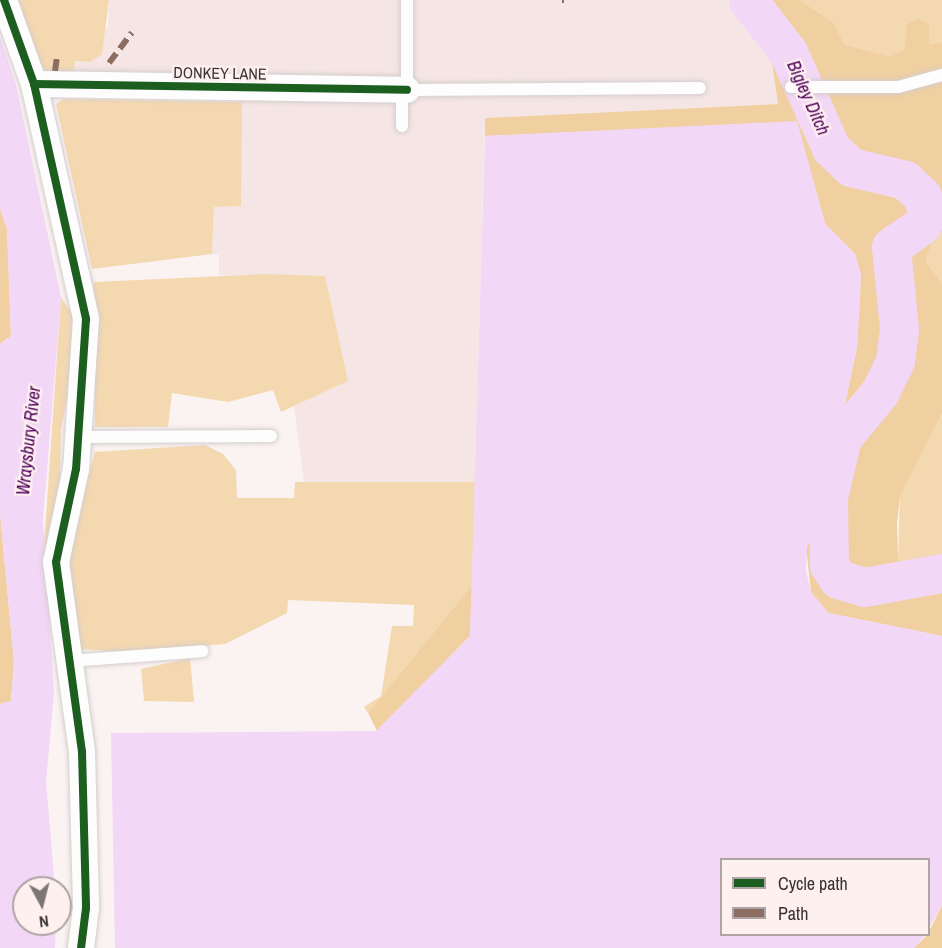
<!DOCTYPE html>
<html>
<head>
<meta charset="utf-8">
<style>
  body { margin:0 }
  #map { position:relative; width:942px; height:948px; overflow:hidden; background:#faf3f2; font-family:"Archivo Narrow",sans-serif }
  div>[style] { position:absolute }
  [style*='--x'] { left:calc(var(--x)*1px); top:calc(var(--y)*1px); width:calc(var(--w)*1px); rotate:calc(var(--a)*1deg) }
  .built>* { inset:0; background:#f5e5e4 }
  .green>* { inset:0; background:#f4d8b0 }
  .forest>* { inset:0; background:#f0cfa1 }
  .water>* { inset:0; background:#f2d7f6 }
  .river>* { height:39px; margin:-19.5px; padding:0 19.5px; transform-origin:19.5px; border-radius:19.5px; background:#f2d7f6 }
  .roads { filter:drop-shadow(0 0 2px #d4cdcd) drop-shadow(0 0 2px #d4cdcd) }
  .service>* { height:12px; margin:-6px; padding:0 6px; transform-origin:6px; border-radius:6px; background:#fefdfd }
  .minor>* { height:26px; margin:-13px; padding:0 13px; transform-origin:13px; border-radius:13px; background:#fefdfd }
  .quiet>* { height:6px; margin-top:-3px; transform-origin:0; background:repeating-linear-gradient(90deg,#8d6e63 0 12px,transparent 0 18px) }
  .cycleway>* { height:8px; margin:-4px; padding:0 4px; transform-origin:4px; border-radius:4px; background:#1b5e20 }
  span { translate:-50% -50%; white-space:nowrap; text-align:center; line-height:1.15; -webkit-text-stroke:4.5px #fdf0ef; paint-order:stroke }
  .street-label { font-size:16px; color:#383232 }
  .water-label { font-size:18px; color:#4f005d; font-style:italic }
  .legend { position:absolute; left:720px; top:858px; width:210px; height:78px; box-sizing:border-box; background:#fdf0ef; border:2px solid #aea4a3; margin:0; padding:8px 10px; list-style:none; font-size:18px; color:#383232 }
  .legend li { display:flex; align-items:center; gap:12px; height:30px }
  .legend b { width:30px; border:2px solid #aea4a3 }
  .north { position:absolute; left:12px; top:876px; width:60px; height:60px; box-sizing:border-box; background:#fdf0ef; border:2px solid #aea4a3; border-radius:50%; rotate:173deg; font-size:16px; font-weight:700; line-height:24px; text-align:center; color:#383232 }
  .north::after { content:''; display:block; margin:auto; width:21px; height:27px; background:#7c7675; clip-path:polygon(50% 0,100% 100%,50% 72%,0 100%) }
</style>
</head>
<body>
<div id="map">
  <div class="built">
    <i style="clip-path:polygon(109px 0,748px 0,767px 28px,778px 104px,485px 118px,475px 482px,304px 482px,294px 406px,348px 381px,264px 276px,219px 275px,219px 255px,212px 254px,214px 207px,241px 205px,241px 84px,74px 73px,75px 61px,90px 62px,102px 29px,108px 28px)"></i>
  </div>
  <div class="green">
    <i style="clip-path:polygon(15px 0,109px 0,102px 54px,90px 62px,75px 61px,74px 73px,42px 73px)"></i>
    <i style="clip-path:polygon(800px 0,942px 0,942px 131px,845px 45px,833px 22px)"></i>
    <i style="clip-path:polygon(64px 99px,242px 102px,241px 206px,214px 207px,212px 254px,92px 269px,56px 104px)"></i>
    <i style="clip-path:polygon(942px 232px,942px 283px,926px 261px,934px 236px)"></i>
    <i style="clip-path:polygon(264px 274px,325px 276px,348px 381px,281px 412px,273px 390px,228px 402px,172px 393px,168px 427px,95px 427px,94px 282px)"></i>
    <i style="clip-path:polygon(61px 297px,72px 314px,74px 361px,61px 430px,60px 478px,43px 561px)"></i>
    <i style="clip-path:polygon(942px 414px,942px 569px,906px 572px,898px 559px,900px 496px)"></i>
    <i style="clip-path:polygon(205px 445px,223px 454px,236px 470px,237px 498px,294px 498px,295px 482px,475px 482px,472px 585px,368px 713px,364px 707px,381px 696px,392px 626px,413px 626px,414px 605px,288px 600px,287px 613px,225px 644px,126px 652px,78px 649px,64px 561px,95px 452px)"></i>
    <i style="clip-path:polygon(190px 658px,194px 702px,144px 701px,141px 669px)"></i>
  </div>
  <div class="forest">
    <i style="clip-path:polygon(748px 0,800px 0,833px 22px,845px 45px,890px 57px,905px 49px,907px 24px,919px 19px,929px 25px,929px 45px,942px 43px,942px 232px,934px 236px,926px 261px,942px 283px,942px 414px,900px 496px,897px 524px,898px 559px,907px 572px,942px 569px,942px 636px,828px 613px,811px 592px,806px 547px,822px 514px,819px 462px,842px 418px,857px 347px,861px 275px,855px 254px,825px 224px,797px 122px,485px 136px,485px 118px,778px 104px,767px 28px)"></i>
    <i style="clip-path:polygon(0 209px,7px 228px,11px 336px,0 344px)"></i>
    <i style="clip-path:polygon(0 513px,14px 662px,11px 701px,0 704px)"></i>
    <i style="clip-path:polygon(472px 585px,470px 636px,377px 731px,368px 713px)"></i>
    <i style="clip-path:polygon(942px 905px,942px 948px,914px 948px,928px 934px)"></i>
  </div>
  <div class="water">
    <i style="clip-path:polygon(0 37px,16px 85px,61px 297px,43px 520px,54px 693px,46px 782px,55px 888px,24px 888px,24px 924px,56px 924px,55px 948px,0 948px,0 704px,11px 701px,14px 662px,0 513px,0 344px,11px 336px,7px 229px,0 209px)"></i>
    <i style="clip-path:polygon(797px 121px,825px 224px,855px 254px,861px 275px,857px 347px,842px 418px,819px 462px,822px 523px,807px 547px,806px 571px,811px 592px,828px 613px,942px 636px,942px 905px,929px 928px,928px 860px,722px 860px,722px 934px,925px 935px,914px 948px,115px 948px,111px 733px,376px 731px,470px 636px,485px 136px)"></i>
  </div>
  <div class="river">
    <i style="--x:748;--y:0;--w:66;--a:52.4"></i>
    <i style="--x:788;--y:52;--w:105;--a:65.9"></i>
    <i style="--x:831;--y:148;--w:28;--a:44"></i>
    <i style="--x:851;--y:167;--w:56;--a:13.5"></i>
    <i style="--x:905;--y:180;--w:23;--a:43"></i>
    <i style="--x:922;--y:196;--w:18;--a:71"></i>
    <i style="--x:928;--y:213;--w:13;--a:117"></i>
    <i style="--x:922;--y:225;--w:38;--a:145"></i>
    <i style="--x:891;--y:247;--w:82;--a:84.4"></i>
    <i style="--x:899;--y:329;--w:32;--a:97"></i>
    <i style="--x:895;--y:361;--w:34;--a:116"></i>
    <i style="--x:880;--y:392;--w:60;--a:129.6"></i>
    <i style="--x:842;--y:438;--w:61;--a:103.3"></i>
    <i style="--x:828;--y:497;--w:68;--a:89.2"></i>
    <i style="--x:829;--y:565;--w:17;--a:57"></i>
    <i style="--x:838;--y:579;--w:27;--a:17"></i>
    <i style="--x:864;--y:587;--w:79;--a:-10.2"></i>
  </div>
  <div class="roads">
    <div class="service">
      <i style="--x:407;--y:0;--w:90;--a:90"></i>
      <i style="--x:407;--y:90;--w:293;--a:-0.4"></i>
      <i style="--x:791;--y:87;--w:107;--a:0"></i>
      <i style="--x:898;--y:87;--w:46;--a:-15.3"></i>
      <i style="--x:402;--y:126;--w:37;--a:-90"></i>
      <i style="--x:78;--y:437;--w:193;--a:-0.3"></i>
      <i style="--x:68;--y:661;--w:135;--a:-4.2"></i>
    </div>
    <div class="minor">
      <i style="--x:4;--y:0;--w:89;--a:70.3"></i>
      <i style="--x:34;--y:84;--w:241;--a:77.5"></i>
      <i style="--x:86;--y:319;--w:150;--a:93.8"></i>
      <i style="--x:76;--y:469;--w:95;--a:102.1"></i>
      <i style="--x:56;--y:562;--w:192;--a:82.2"></i>
      <i style="--x:82;--y:752;--w:156;--a:88.5"></i>
      <i style="--x:86;--y:908;--w:40;--a:97.1"></i>
      <i style="--x:34;--y:84;--w:373;--a:0.9"></i>
    </div>
  </div>
  <div class="quiet">
    <i style="--x:562;--y:0;--w:2;--a:0"></i>
    <i style="--x:109;--y:63;--w:38;--a:-53"></i>
    <i style="--x:55;--y:71;--w:14;--a:-82"></i>
  </div>
  <div class="cycleway">
    <i style="--x:4;--y:0;--w:89;--a:70.3"></i>
    <i style="--x:34;--y:84;--w:241;--a:77.5"></i>
    <i style="--x:86;--y:319;--w:150;--a:93.8"></i>
    <i style="--x:76;--y:469;--w:95;--a:102.1"></i>
    <i style="--x:56;--y:562;--w:192;--a:82.2"></i>
    <i style="--x:82;--y:752;--w:156;--a:88.5"></i>
    <i style="--x:86;--y:908;--w:40;--a:97.1"></i>
    <i style="--x:34;--y:84;--w:373;--a:0.9"></i>
  </div>
  <div class="street-label">
    <span style="left:220px;top:73px;rotate:1deg">DONKEY LANE</span>
  </div>
  <div class="water-label">
    <span style="left:808px;top:98px;rotate:66deg">Bigley Ditch</span>
    <span style="left:29px;top:441px;rotate:-84deg">Wraysbury River</span>
  </div>
  <ul class="legend">
  <li><b style="height:8px;background:#1b5e20"></b>Cycle path</li>
  <li><b style="height:8px;background:#8d6e63"></b>Path</li>
  </ul>
  <div class="north">N</div>
</div>
</body>
</html>
